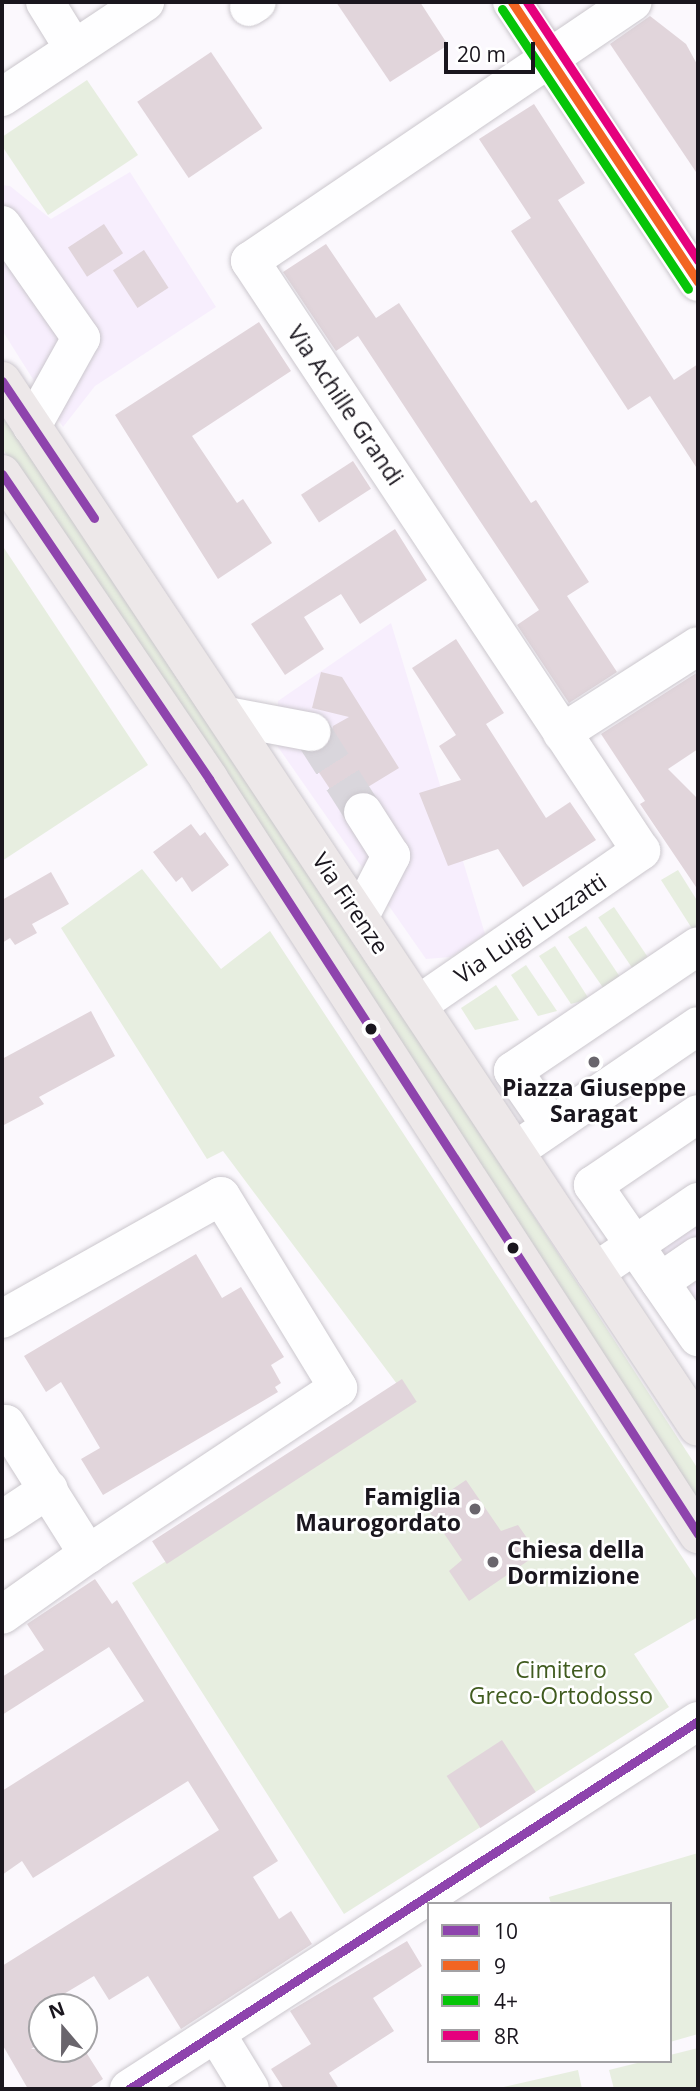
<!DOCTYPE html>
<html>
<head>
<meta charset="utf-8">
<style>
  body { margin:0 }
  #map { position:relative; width:700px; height:2091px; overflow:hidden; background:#fbf8fd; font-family:"Open Sans",sans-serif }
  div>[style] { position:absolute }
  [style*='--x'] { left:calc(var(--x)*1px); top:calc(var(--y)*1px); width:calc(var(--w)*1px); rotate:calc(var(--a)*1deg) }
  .built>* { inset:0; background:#f7eefd }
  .green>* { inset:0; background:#e7eee0; transform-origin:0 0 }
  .building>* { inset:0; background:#e1d5db; transform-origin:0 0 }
  .minor-tunnel>* { height:38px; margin-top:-19px; transform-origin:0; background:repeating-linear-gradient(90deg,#d9d6dc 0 38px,transparent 0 57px) }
  .roads { filter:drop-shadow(0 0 2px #cbc7cd) drop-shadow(0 0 2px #cbc7cd) }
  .minor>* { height:38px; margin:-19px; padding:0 19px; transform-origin:19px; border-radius:19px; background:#fefeff }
  .major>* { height:38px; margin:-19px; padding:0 19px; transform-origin:19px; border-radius:19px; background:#ede8e9 }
  .bus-1>* { height:9px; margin:-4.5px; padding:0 4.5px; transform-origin:4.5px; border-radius:4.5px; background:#8e44ad }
  .bus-2>* { height:9px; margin:-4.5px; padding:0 4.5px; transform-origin:4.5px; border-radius:4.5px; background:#f26522 }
  .bus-3>* { height:9px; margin:-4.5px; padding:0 4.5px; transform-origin:4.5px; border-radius:4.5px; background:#06c508 }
  .bus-4>* { height:9px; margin:-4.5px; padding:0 4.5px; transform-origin:4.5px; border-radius:4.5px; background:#e5007d }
  .dots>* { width:19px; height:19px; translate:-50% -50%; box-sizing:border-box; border:4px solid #fff; border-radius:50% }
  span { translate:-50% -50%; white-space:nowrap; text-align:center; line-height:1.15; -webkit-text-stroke:5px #fff; paint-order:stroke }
  .street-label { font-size:23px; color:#1a161e }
  .poi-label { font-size:23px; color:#1a161e; font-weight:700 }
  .right { translate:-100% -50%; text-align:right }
  .left { translate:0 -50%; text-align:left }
  .park-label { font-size:23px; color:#405b1f }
  .frame { position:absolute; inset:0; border:4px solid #1a161e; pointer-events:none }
  .legend { position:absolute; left:427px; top:1902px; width:245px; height:161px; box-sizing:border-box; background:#fff; border:2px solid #a3a2a5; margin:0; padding:9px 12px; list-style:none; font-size:21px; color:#1a161e }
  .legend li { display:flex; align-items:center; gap:14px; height:35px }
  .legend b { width:35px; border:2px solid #a3a2a5 }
  .north { position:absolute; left:28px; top:1993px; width:70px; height:70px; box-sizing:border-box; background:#fff; border:2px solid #a3a2a5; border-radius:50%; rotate:340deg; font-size:19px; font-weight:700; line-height:28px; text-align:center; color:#1a161e }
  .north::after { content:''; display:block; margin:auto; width:24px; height:32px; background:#69656c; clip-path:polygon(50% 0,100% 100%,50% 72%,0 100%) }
  .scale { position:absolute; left:444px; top:42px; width:91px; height:32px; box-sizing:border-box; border:4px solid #1a161e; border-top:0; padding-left:9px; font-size:21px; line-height:24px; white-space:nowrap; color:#1a161e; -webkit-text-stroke:5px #fff; paint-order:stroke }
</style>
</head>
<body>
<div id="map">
  <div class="built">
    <i style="clip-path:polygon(130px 172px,216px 307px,95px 386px,63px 427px,2px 330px,2px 185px,10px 186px,51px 219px)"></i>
    <i style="clip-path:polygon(391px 623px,485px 934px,451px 957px,426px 959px,278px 747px,278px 701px)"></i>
    <i style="clip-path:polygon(698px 1225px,698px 1305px,659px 1251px)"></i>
  </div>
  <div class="green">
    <i style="clip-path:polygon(87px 80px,138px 155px,48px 215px,2px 146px,2px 137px)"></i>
    <i style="clip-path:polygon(2px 410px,326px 896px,698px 1469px,698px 1501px,2px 448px)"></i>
    <i style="clip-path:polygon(2px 545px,148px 765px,2px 861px)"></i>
    <i style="clip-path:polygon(142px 869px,221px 969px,270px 931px,698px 1581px,698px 1617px,634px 1654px,669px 1707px,344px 1914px,132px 1583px,412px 1404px,223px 1151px,207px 1159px,61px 928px)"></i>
    <i style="clip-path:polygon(678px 870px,698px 902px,698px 938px,661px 880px)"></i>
    <i style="left:614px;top:907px;width:76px;height:19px;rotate:56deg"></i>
    <i style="clip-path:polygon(586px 926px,626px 986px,606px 992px,568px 937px)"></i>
    <i style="clip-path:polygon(555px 946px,589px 999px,571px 1004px,539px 956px)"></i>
    <i style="clip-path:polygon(526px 965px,557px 1011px,538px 1016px,511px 975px)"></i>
    <i style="clip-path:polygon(496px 985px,519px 1020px,475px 1030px,461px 1008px)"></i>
    <i style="clip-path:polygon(698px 1853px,698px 2034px,670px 2042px,670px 1904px,551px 1904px,549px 1897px)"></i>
    <i style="clip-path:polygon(698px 2048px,698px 2089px,614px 2089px,609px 2070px,645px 2061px,670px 2061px,670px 2055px)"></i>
    <i style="clip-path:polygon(578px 2070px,582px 2089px,495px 2089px)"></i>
  </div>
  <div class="building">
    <i style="clip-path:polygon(336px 2px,420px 2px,448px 45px,390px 82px)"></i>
    <i style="clip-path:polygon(650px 16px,686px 44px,698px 66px,698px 175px,610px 44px)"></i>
    <i style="left:211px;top:52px;width:92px;height:89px;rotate:56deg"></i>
    <i style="clip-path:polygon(534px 104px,585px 183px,558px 200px,674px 380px,698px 364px,698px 470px,650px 396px,628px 410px,511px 231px,531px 218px,479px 139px)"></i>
    <i style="left:104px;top:224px;width:35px;height:43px;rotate:57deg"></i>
    <i style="clip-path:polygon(326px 244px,376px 318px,399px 303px,531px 503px,536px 500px,589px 582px,567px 596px,617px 672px,569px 703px,517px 625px,539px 610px,474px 512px,358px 336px,336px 351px,283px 272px)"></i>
    <i style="left:144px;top:250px;width:45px;height:37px;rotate:57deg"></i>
    <i style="clip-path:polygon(259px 322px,291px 371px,192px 436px,237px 503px,243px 499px,272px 543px,218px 579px,115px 415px)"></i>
    <i style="left:353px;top:461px;width:33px;height:62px;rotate:57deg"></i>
    <i style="clip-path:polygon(395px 529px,427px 580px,360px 624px,341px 594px,304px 617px,324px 649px,285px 675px,251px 624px)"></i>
    <i style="clip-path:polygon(456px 639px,504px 713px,486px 724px,546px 818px,570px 802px,596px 840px,523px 887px,498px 849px,448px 866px,419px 793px,461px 780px,439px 746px,456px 735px,412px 668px)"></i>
    <i style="clip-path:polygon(321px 672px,342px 677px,399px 768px,340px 804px,306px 753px,328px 747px,333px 726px,349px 717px,312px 708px)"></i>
    <i style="clip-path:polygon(698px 672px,698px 749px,668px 769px,698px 799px,698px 890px,640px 804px,645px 801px,601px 734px)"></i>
    <i style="clip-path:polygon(191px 824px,200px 836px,205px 832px,229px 865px,192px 892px,182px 877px,176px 882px,153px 852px)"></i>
    <i style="clip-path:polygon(51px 872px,69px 904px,32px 924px,37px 933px,15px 945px,10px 938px,2px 943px,2px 900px)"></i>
    <i style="clip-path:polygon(91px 1011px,115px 1056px,39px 1097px,44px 1104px,2px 1126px,2px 1059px)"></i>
    <i style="clip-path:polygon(196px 1254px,222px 1298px,241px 1287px,284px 1357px,271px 1365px,281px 1383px,275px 1387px,278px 1392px,103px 1495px,81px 1459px,100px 1448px,61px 1382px,46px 1392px,24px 1356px)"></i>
    <i style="left:402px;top:1379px;width:27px;height:298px;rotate:57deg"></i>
    <i style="clip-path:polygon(466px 1480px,501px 1531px,518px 1525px,538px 1554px,469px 1601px,449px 1571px,462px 1560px,426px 1507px)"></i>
    <i style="clip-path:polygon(95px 1579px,112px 1604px,117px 1600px,278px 1861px,253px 1877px,279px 1919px,291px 1911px,312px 1944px,181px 2029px,148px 1976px,109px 2000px,94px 1976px,42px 2007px,42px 2042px,31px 2049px,84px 2049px,103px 2079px,88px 2089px,28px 2089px,2px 2044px,2px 1966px,219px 1830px,188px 1781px,33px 1878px,22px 1861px,2px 1875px,2px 1791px,144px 1701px,109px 1647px,2px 1715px,2px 1677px,44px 1650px,27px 1624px)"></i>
    <i style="left:502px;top:1740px;width:62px;height:66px;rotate:57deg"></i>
    <i style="clip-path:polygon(407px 1941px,422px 1966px,373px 1998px,394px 2031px,329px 2073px,339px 2089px,284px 2089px,271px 2069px,311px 2044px,290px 2011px)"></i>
  </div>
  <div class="minor-tunnel">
    <i style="--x:312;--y:732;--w:95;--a:57.5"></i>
  </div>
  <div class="roads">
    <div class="minor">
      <i style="--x:45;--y:2;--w:55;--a:58.3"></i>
      <i style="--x:512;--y:2;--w:336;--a:56.4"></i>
      <i style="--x:249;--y:7;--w:9;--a:-32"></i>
      <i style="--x:2;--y:97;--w:172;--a:-33.6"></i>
      <i style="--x:2;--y:225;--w:138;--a:55"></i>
      <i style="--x:81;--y:338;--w:101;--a:119.1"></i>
      <i style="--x:227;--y:716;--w:86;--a:10.7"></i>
      <i style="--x:562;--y:733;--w:161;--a:-32.6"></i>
      <i style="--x:360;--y:916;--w:68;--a:-62.7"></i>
      <i style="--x:391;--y:856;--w:52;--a:-122.5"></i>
      <i style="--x:419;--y:1004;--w:270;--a:-34.6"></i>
      <i style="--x:641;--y:851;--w:708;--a:-123.53"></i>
      <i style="--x:250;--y:261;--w:462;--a:-34.1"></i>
      <i style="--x:698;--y:1114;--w:127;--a:145.9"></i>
      <i style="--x:593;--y:1185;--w:185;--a:55.4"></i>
      <i style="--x:551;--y:1126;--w:67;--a:-124.6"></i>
      <i style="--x:513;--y:1071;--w:223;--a:-34"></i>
      <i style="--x:531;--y:1140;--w:202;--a:-34.3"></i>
      <i style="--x:595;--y:1272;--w:125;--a:-34.2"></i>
      <i style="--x:660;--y:1282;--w:46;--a:-34.4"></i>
      <i style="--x:2;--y:1319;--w:251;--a:-29.3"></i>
      <i style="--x:221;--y:1196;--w:225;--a:58.6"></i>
      <i style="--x:338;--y:1388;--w:300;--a:146.4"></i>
      <i style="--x:2;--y:1426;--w:4;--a:-27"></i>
      <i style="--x:6;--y:1424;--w:154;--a:57.8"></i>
      <i style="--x:88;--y:1554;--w:105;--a:144.7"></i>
      <i style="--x:2;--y:1520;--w:56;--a:-33.4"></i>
      <i style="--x:217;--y:2035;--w:63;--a:58.6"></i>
      <i style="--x:129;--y:2089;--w:678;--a:-32.89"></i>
    </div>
    <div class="major">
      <i style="--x:2;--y:381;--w:1256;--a:56.36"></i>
      <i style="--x:2;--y:474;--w:369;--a:55.8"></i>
      <i style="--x:209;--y:779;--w:900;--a:57.07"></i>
    </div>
  </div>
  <div class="bus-1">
    <i style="--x:2;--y:381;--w:165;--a:56.1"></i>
    <i style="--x:2;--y:474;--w:369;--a:55.8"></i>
    <i style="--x:209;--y:779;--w:900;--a:57.07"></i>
    <i style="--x:129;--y:2089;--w:678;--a:-32.89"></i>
  </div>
  <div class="bus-2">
    <i style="--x:512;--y:2;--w:336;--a:56.4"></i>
  </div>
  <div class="bus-3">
    <i style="--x:502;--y:9;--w:336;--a:56.4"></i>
  </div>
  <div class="bus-4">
    <i style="--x:527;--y:2;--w:310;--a:56.5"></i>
  </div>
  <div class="dots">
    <i style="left:371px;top:1029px;background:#1a161e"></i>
    <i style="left:594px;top:1062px;background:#69656c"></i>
    <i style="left:513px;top:1248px;background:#1a161e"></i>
    <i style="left:475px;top:1509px;background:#69656c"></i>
    <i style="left:493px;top:1562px;background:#69656c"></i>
  </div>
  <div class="street-label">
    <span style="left:346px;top:405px;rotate:56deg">Via Achille Grandi</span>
    <span style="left:351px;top:903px;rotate:56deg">Via Firenze</span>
    <span style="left:530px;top:928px;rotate:-34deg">Via Luigi Luzzatti</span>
  </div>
  <div class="poi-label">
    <span style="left:594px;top:1100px">Piazza Giuseppe<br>Saragat</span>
    <span class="right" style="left:461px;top:1509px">Famiglia<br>Maurogordato</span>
    <span class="left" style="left:507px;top:1562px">Chiesa della<br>Dormizione</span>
  </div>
  <div class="park-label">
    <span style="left:561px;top:1682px">Cimitero<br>Greco-Ortodosso</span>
  </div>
  <div class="frame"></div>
  <ul class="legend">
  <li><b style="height:9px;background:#8e44ad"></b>10</li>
  <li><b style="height:9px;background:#f26522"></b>9</li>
  <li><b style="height:9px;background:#06c508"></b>4+</li>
  <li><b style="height:9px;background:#e5007d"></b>8R</li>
  </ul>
  <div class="north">N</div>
  <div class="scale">20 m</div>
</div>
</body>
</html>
